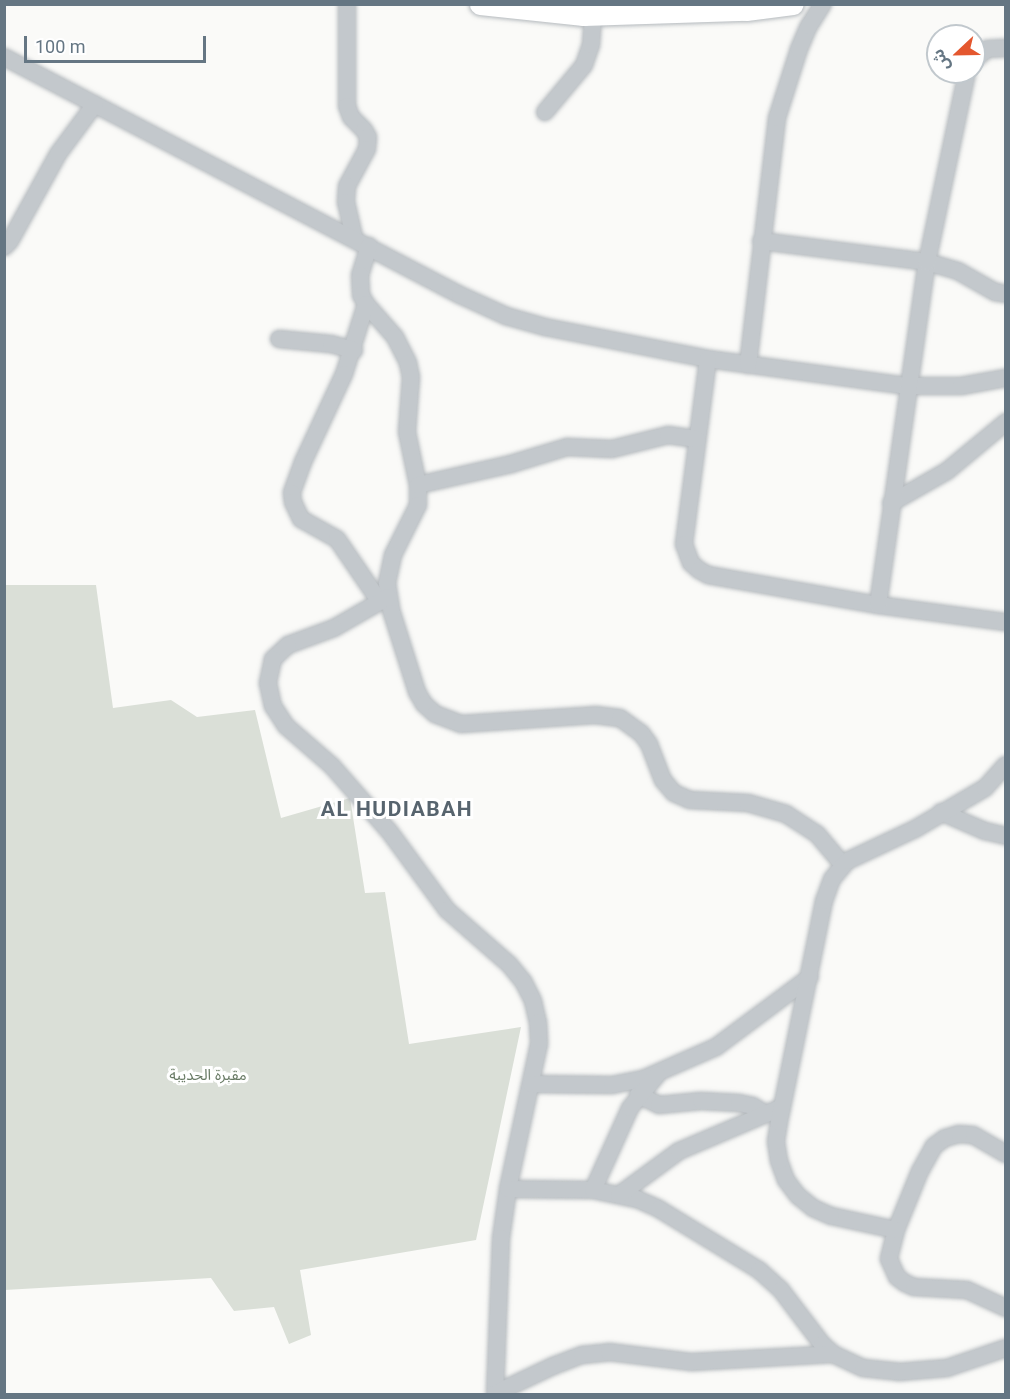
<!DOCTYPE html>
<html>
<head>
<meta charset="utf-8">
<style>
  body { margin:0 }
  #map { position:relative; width:1010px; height:1399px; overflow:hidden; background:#fafaf8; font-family:Roboto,"Noto Sans Arabic",sans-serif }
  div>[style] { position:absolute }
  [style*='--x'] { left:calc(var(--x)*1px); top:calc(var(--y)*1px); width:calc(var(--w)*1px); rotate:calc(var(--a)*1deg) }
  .green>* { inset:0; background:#dadfd7 }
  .roads { filter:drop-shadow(0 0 2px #b5babe) drop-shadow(0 0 2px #b5babe) }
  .minor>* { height:16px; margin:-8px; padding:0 8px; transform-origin:8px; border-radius:8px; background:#c3c8cc }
  .major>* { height:21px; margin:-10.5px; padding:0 10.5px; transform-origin:10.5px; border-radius:10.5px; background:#fff }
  span { translate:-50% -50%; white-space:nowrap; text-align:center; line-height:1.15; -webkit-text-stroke:6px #fff; paint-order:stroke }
  .park-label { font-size:15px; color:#687a64 }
  .district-label { font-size:21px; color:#57646e; font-weight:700; letter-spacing:1.5px }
  .frame { position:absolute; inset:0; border:6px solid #657683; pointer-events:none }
  .north { position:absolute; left:926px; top:24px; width:60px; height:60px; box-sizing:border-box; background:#fff; border:2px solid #c1c8cd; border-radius:50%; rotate:248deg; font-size:16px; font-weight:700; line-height:24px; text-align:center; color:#657683 }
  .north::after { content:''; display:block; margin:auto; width:21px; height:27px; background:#e4572e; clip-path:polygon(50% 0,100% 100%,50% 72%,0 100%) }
  .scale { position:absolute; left:24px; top:36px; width:182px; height:27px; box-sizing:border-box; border:3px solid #657683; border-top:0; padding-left:8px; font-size:18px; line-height:21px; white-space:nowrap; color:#657683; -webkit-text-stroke:4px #fff; paint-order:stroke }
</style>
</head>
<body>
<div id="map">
  <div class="green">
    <i style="clip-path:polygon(5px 585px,96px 585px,113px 708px,171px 700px,197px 717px,255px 710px,281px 818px,350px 798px,365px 893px,385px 892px,409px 1044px,521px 1027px,476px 1240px,300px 1270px,311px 1335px,289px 1344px,274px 1307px,234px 1311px,211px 1278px,5px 1290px)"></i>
  </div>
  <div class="roads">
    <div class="minor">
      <i style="--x:347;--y:4;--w:102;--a:90"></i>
      <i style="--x:347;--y:106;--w:12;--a:70"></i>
      <i style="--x:351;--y:117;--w:18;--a:45"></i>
      <i style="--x:364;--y:130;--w:8;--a:60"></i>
      <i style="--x:368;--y:137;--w:12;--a:95"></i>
      <i style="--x:367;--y:149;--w:42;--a:118.4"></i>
      <i style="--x:347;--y:186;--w:16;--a:94"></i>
      <i style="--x:346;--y:202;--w:37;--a:77"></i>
      <i style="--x:4;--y:57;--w:514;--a:27.56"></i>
      <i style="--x:460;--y:295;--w:51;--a:24.5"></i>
      <i style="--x:506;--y:316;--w:41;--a:15.8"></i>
      <i style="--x:545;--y:327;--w:166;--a:11.1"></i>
      <i style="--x:708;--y:359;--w:202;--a:7.7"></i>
      <i style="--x:908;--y:386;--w:53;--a:0"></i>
      <i style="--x:961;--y:386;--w:46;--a:-10.1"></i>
      <i style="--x:974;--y:60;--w:17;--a:-40"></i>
      <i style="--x:987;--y:49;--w:19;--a:-3"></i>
      <i style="--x:545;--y:112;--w:61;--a:-50.3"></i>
      <i style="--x:584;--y:65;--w:21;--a:-71"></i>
      <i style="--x:591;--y:45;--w:30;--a:-86"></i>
      <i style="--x:761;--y:241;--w:167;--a:7.2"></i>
      <i style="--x:927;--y:262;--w:32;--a:16"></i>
      <i style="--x:958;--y:271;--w:43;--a:29.6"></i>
      <i style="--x:995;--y:292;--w:11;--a:10"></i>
      <i style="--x:369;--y:246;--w:30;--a:107"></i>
      <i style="--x:360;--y:275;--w:20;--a:87"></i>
      <i style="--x:361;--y:295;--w:10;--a:61"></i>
      <i style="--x:366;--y:304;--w:44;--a:48.7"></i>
      <i style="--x:395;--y:337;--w:29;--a:63"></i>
      <i style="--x:408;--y:363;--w:14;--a:78"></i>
      <i style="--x:411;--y:377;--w:55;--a:94.2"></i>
      <i style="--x:407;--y:432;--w:54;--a:78.3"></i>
      <i style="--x:418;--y:485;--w:20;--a:90"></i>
      <i style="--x:418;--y:505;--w:56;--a:116.6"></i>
      <i style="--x:393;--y:555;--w:29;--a:102"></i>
      <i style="--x:387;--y:583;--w:30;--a:81"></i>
      <i style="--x:392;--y:613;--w:83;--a:72.4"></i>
      <i style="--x:417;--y:692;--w:14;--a:60"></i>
      <i style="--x:424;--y:704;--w:15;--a:42"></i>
      <i style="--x:435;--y:714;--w:28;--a:21"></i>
      <i style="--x:461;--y:724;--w:134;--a:-3.8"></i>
      <i style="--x:595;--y:715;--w:25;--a:7"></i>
      <i style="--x:620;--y:718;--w:26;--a:36"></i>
      <i style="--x:641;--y:733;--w:14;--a:54"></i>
      <i style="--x:649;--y:744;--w:39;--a:69"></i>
      <i style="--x:663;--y:780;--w:17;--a:50"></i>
      <i style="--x:674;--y:793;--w:17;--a:24"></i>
      <i style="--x:690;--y:800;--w:58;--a:3"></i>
      <i style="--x:748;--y:803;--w:40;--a:16"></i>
      <i style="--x:786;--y:814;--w:37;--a:33"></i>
      <i style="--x:817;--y:834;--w:40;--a:50"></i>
      <i style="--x:4;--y:247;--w:8;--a:-45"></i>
      <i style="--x:10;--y:241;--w:99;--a:-61.1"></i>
      <i style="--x:58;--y:154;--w:62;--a:-53.5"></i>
      <i style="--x:366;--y:304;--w:73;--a:107.4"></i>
      <i style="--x:344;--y:374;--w:97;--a:115"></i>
      <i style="--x:303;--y:462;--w:33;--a:110"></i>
      <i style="--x:292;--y:493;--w:9;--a:84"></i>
      <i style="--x:293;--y:502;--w:19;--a:65"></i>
      <i style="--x:301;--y:519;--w:41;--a:29.1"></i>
      <i style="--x:337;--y:539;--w:76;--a:55.7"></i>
      <i style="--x:279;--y:339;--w:52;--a:5.5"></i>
      <i style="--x:331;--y:344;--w:24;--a:15"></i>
      <i style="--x:708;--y:359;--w:187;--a:97.4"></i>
      <i style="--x:684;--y:544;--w:20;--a:70"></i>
      <i style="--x:691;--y:563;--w:11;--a:41"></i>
      <i style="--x:699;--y:570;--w:10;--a:29"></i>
      <i style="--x:708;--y:575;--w:173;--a:10"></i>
      <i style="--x:878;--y:605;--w:129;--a:7.6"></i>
      <i style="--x:748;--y:365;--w:249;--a:-83.3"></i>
      <i style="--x:777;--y:118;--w:72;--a:-72.3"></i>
      <i style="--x:799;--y:49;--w:25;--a:-67"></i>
      <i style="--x:809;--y:26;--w:26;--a:-58"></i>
      <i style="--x:418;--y:485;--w:95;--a:-12.7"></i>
      <i style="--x:511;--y:464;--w:59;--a:-16.9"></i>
      <i style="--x:567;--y:447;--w:45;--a:2.5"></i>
      <i style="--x:612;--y:449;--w:58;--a:-14"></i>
      <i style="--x:668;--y:435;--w:29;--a:8"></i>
      <i style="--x:891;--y:503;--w:64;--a:-29.7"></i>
      <i style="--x:947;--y:471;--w:77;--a:-39.7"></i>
      <i style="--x:388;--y:597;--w:62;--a:150.1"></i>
      <i style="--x:334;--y:628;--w:49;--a:159.7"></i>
      <i style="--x:288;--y:645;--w:21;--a:137"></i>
      <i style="--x:273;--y:659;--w:25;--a:102"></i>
      <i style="--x:268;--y:683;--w:24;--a:78"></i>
      <i style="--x:273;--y:706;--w:24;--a:57"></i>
      <i style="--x:286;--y:726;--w:61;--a:41"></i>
      <i style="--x:332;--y:766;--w:86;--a:48.8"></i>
      <i style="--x:389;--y:831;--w:98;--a:53.7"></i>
      <i style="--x:447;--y:910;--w:82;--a:41.1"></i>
      <i style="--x:509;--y:964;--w:22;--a:51"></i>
      <i style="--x:523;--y:981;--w:22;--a:63"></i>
      <i style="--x:533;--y:1001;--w:22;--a:77"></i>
      <i style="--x:538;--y:1022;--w:22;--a:87"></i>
      <i style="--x:539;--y:1044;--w:148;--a:102.1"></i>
      <i style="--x:508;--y:1189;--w:49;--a:98.1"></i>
      <i style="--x:501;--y:1238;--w:156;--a:92.2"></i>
      <i style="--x:878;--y:605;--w:346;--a:-81.9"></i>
      <i style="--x:927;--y:262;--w:194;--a:-78.1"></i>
      <i style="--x:941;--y:812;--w:48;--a:23.4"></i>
      <i style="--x:985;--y:831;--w:22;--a:13"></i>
      <i style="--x:531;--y:1084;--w:81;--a:0.7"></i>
      <i style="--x:612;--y:1085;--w:32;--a:-11"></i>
      <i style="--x:643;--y:1079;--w:80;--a:-23.7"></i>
      <i style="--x:716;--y:1047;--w:117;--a:-36.7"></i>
      <i style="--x:638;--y:1095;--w:23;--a:25"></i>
      <i style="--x:659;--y:1105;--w:42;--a:-5.4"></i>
      <i style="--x:701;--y:1101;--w:38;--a:3"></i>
      <i style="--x:739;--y:1103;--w:14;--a:12"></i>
      <i style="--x:753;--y:1106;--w:15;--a:32"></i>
      <i style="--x:1006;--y:1154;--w:38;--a:-150"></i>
      <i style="--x:973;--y:1135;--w:14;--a:-176"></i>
      <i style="--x:959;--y:1134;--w:15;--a:164"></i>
      <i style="--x:945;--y:1138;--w:14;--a:144"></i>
      <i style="--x:934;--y:1146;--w:29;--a:119"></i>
      <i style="--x:920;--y:1171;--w:64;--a:112.1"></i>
      <i style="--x:896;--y:1230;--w:30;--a:104"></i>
      <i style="--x:889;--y:1259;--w:20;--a:66"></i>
      <i style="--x:897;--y:1277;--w:10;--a:37"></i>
      <i style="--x:905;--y:1283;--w:10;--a:24"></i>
      <i style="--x:914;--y:1287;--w:53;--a:3.2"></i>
      <i style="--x:967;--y:1290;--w:43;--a:24.8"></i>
      <i style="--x:508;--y:1189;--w:85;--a:0.7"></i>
      <i style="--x:593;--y:1190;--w:45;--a:11.6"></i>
      <i style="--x:637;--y:1199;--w:24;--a:24"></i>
      <i style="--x:659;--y:1209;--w:117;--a:31.4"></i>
      <i style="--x:759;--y:1270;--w:30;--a:42"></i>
      <i style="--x:781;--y:1290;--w:68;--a:52.8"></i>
      <i style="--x:822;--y:1344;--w:15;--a:42"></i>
      <i style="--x:833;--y:1354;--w:33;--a:25"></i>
      <i style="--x:863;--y:1368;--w:36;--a:6"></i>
      <i style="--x:899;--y:1372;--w:48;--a:-4.8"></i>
      <i style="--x:947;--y:1368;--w:62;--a:-18.7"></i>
      <i style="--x:593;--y:1190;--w:90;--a:-65.7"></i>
      <i style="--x:630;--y:1108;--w:43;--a:-50.7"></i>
      <i style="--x:619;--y:1195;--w:74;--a:-36.3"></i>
      <i style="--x:679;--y:1151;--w:112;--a:-23.1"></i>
      <i style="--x:896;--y:1230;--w:66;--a:-167.8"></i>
      <i style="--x:831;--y:1216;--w:20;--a:-156"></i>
      <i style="--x:813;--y:1208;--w:19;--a:-141"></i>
      <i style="--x:798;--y:1196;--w:20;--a:-127"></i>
      <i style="--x:786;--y:1180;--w:20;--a:-110"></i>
      <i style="--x:779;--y:1161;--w:20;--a:-99"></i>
      <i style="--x:776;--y:1141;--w:19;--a:-81"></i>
      <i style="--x:779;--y:1122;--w:226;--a:-78.5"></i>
      <i style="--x:824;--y:901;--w:23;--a:-70"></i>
      <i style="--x:832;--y:879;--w:23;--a:-50"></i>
      <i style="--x:847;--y:861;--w:75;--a:-25.2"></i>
      <i style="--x:915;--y:829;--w:81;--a:-30.4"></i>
      <i style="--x:985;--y:788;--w:31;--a:-48"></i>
      <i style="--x:496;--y:1393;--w:63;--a:-25.3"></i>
      <i style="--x:553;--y:1366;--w:31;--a:-21"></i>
      <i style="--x:582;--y:1355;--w:27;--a:-6"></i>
      <i style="--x:609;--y:1352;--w:84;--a:6.9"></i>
      <i style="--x:692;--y:1362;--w:141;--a:-3.2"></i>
    </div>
    <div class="major">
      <i style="--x:480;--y:4;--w:104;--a:6.1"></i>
      <i style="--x:583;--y:15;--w:163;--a:-1.8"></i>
      <i style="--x:746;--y:10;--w:47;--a:-7.3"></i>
    </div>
  </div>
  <div class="park-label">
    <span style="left:208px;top:1076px">مقبرة الحديبة</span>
  </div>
  <div class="district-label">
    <span style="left:397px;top:809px">AL HUDIABAH</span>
  </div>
  <div class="frame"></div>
  <div class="north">ش</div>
  <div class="scale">100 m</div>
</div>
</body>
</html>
